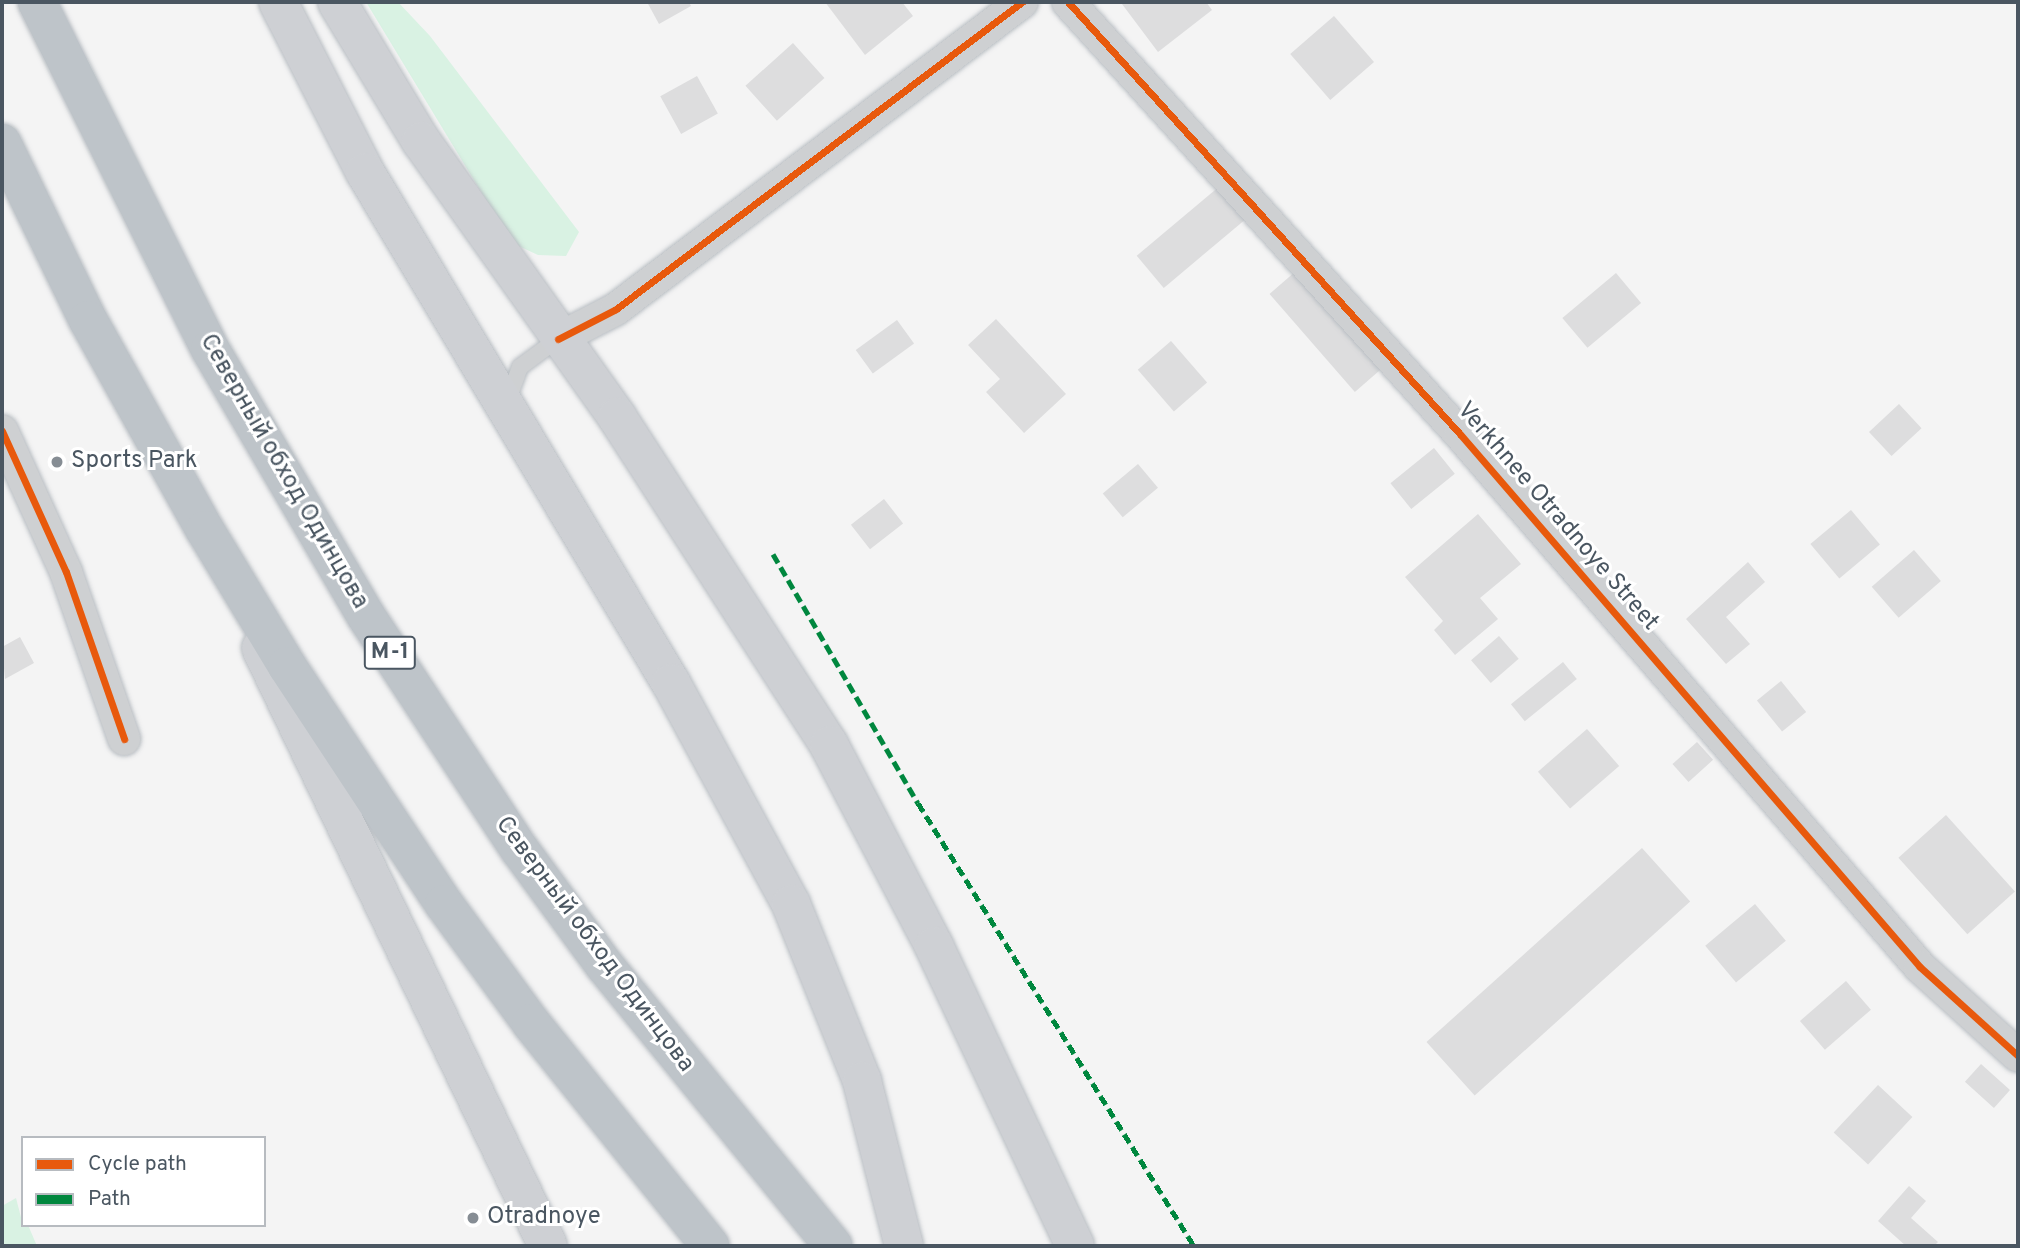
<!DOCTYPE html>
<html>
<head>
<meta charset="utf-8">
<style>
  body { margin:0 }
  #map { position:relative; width:2020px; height:1248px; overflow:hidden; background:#f4f4f4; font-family:Overpass,sans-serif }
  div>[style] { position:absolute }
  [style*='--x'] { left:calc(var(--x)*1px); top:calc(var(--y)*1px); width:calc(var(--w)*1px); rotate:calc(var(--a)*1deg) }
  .green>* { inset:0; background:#d9f2e3 }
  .building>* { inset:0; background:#ddddde; transform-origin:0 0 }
  .roads { filter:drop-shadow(0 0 2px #b9bec3) drop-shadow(0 0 2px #b9bec3) }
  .lane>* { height:16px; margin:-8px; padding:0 8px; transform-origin:8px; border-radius:8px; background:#ced0d2 }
  .street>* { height:32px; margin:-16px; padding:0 16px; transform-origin:16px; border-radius:16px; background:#ced0d2 }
  .secondary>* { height:38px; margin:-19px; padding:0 19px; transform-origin:19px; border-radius:19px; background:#ced0d4 }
  .highway>* { height:38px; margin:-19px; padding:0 19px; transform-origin:19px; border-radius:19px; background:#bec4c9 }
  .quiet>* { height:5px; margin-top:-2.5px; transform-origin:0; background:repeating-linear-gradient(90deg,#00873e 0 10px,transparent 0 15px) }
  .cycleway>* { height:7px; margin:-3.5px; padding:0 3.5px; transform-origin:3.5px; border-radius:3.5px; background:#e8590c }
  .dots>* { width:19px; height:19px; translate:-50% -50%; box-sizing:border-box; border:4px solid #fff; border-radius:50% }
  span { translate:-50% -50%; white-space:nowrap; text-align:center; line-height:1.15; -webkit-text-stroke:6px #fff; paint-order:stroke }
  .shield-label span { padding:2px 5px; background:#fff; border:2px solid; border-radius:5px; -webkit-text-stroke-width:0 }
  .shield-label { font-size:23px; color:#4a5661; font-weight:700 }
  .poi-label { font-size:24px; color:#4a5661 }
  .left { translate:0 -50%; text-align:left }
  .street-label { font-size:24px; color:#4a5661 }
  .frame { position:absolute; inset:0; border:4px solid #4a5661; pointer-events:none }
  .legend { position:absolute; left:21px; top:1136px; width:245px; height:91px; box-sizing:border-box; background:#fff; border:2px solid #b7bbc0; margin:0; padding:9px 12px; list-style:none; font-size:21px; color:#4a5661 }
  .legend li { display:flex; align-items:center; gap:14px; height:35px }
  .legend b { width:35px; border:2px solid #b7bbc0 }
</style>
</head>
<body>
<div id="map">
  <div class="green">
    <i style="clip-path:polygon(366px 2px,398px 2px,430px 36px,579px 232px,566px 256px,538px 255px,512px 243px)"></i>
    <i style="clip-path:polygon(16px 1198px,23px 1225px,28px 1225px,37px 1246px,2px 1246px,2px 1206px)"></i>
  </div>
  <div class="building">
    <i style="clip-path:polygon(647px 2px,689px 2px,691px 6px,659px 24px)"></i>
    <i style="clip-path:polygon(825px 2px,902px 2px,913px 16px,865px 55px)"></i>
    <i style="clip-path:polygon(1125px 2px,1206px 2px,1212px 10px,1158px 52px,1122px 4px)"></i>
    <i style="left:1334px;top:16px;width:61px;height:58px;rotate:49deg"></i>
    <i style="left:793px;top:43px;width:47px;height:64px;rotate:48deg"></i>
    <i style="left:697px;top:76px;width:43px;height:42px;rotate:61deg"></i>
    <i style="left:1221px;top:185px;width:42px;height:110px;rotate:50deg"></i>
    <i style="left:1296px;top:271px;width:130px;height:35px;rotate:49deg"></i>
    <i style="left:1616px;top:273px;width:39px;height:70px;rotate:50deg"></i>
    <i style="clip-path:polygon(996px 319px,1066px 394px,1024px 433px,986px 392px,1000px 379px,968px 345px)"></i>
    <i style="left:897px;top:320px;width:29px;height:51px;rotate:54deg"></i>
    <i style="left:1171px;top:341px;width:55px;height:44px;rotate:49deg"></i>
    <i style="left:1899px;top:404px;width:33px;height:41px;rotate:47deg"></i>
    <i style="left:1434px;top:448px;width:33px;height:56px;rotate:51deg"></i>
    <i style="left:1138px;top:464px;width:31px;height:46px;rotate:50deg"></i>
    <i style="left:884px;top:499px;width:31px;height:42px;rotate:52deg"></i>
    <i style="left:1851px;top:510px;width:45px;height:53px;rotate:50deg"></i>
    <i style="clip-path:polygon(1478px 514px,1521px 564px,1480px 598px,1498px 619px,1455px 655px,1434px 630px,1443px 621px,1405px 577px)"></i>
    <i style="left:1914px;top:550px;width:41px;height:56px;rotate:49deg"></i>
    <i style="clip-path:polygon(1748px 562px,1765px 582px,1726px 617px,1750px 644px,1726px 664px,1686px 619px)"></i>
    <i style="left:1499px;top:636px;width:30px;height:37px;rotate:49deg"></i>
    <i style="clip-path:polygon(20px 637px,34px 663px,5px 679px,2px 647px)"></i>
    <i style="left:1563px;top:662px;width:22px;height:67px;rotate:51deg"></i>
    <i style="left:1781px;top:681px;width:40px;height:31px;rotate:51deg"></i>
    <i style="left:1587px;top:729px;width:49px;height:65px;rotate:49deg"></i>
    <i style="left:1697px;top:742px;width:24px;height:33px;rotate:48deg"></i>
    <i style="left:1946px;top:815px;width:103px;height:64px;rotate:48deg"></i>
    <i style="left:1642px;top:848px;width:72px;height:290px;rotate:48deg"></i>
    <i style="left:1755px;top:904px;width:48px;height:65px;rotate:50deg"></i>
    <i style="left:1846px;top:981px;width:38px;height:61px;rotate:49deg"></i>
    <i style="left:1981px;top:1064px;width:39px;height:24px;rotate:42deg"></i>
    <i style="left:1878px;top:1085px;width:47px;height:65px;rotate:43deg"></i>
    <i style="clip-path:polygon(1909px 1186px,1926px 1201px,1911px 1218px,1938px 1242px,1934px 1246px,1906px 1246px,1878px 1221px)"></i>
  </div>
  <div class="roads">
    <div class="lane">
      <i style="--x:508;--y:400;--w:35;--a:-70"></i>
      <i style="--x:520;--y:367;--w:47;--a:-36.4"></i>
    </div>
    <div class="street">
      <i style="--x:1068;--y:2;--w:583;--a:47.78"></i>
      <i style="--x:1460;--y:434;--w:704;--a:49.2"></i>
      <i style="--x:1920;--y:967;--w:132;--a:42.2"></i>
      <i style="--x:558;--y:339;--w:65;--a:-27.3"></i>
      <i style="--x:616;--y:309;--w:509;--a:-37.1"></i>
      <i style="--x:2;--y:431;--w:155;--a:65.6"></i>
      <i style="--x:66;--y:572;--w:177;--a:70.8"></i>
    </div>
    <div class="secondary">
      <i style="--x:278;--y:2;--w:191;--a:62.9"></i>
      <i style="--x:365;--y:172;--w:596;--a:59.09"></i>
      <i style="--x:671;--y:683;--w:251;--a:61.5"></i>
      <i style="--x:791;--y:904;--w:191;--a:68.1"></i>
      <i style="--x:862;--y:1081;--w:170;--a:75.7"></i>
      <i style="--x:337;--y:2;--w:162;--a:58.9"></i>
      <i style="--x:421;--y:141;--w:339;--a:54.6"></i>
      <i style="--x:617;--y:417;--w:391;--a:57.1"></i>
      <i style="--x:829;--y:745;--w:227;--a:62.4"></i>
      <i style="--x:934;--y:946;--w:331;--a:64.8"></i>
      <i style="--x:261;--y:648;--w:663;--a:64.36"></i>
    </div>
    <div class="highway">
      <i style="--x:37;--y:2;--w:388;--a:63.5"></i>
      <i style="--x:210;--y:349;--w:309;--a:59.7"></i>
      <i style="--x:366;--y:616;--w:280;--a:56.7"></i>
      <i style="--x:520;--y:850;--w:144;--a:53.8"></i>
      <i style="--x:605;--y:966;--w:361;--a:50.8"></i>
      <i style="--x:2;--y:143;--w:197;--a:64.1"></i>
      <i style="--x:88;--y:320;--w:240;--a:60.9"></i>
      <i style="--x:205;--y:530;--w:159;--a:58.9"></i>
      <i style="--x:287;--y:666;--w:285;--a:56.6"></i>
      <i style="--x:444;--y:904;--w:147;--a:53.8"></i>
      <i style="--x:531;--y:1023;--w:286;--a:51.2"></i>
    </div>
  </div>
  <div class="quiet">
    <i style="--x:773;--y:554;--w:288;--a:59.8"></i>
    <i style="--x:918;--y:803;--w:522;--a:58.08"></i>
  </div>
  <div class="cycleway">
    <i style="--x:1068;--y:2;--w:583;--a:47.78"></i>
    <i style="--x:1460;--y:434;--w:704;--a:49.2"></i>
    <i style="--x:1920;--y:967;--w:132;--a:42.2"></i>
    <i style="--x:558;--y:339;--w:65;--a:-27.3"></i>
    <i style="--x:616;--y:309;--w:509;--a:-37.1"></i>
    <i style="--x:2;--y:431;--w:155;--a:65.6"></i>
    <i style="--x:66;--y:572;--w:177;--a:70.8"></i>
  </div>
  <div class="dots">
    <i style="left:57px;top:462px;background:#868d94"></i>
    <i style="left:473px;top:1218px;background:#868d94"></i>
  </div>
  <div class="shield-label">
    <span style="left:390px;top:653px">М-1</span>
  </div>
  <div class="poi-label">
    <span class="left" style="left:71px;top:462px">Sports Park</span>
    <span class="left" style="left:487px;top:1218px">Otradnoye</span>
  </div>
  <div class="street-label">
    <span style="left:283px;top:472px;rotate:60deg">Северный обход Одинцова</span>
    <span style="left:1557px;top:517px;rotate:49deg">Verkhnee Otradnoye Street</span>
    <span style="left:594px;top:945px;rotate:53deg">Северный обход Одинцова</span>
  </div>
  <div class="frame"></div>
  <ul class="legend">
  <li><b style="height:9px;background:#e8590c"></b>Cycle path</li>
  <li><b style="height:9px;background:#00873e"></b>Path</li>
  </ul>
</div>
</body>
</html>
